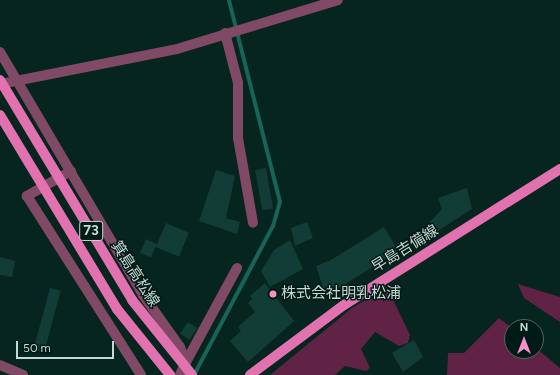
<!DOCTYPE html>
<html>
<head>
<meta charset="utf-8">
<style>
  body { margin:0 }
  #map { position:relative; width:560px; height:375px; overflow:hidden; background:#06251f; font-family:Figtree,"Noto Sans JP",sans-serif }
  div>[style] { position:absolute }
  [style*='--x'] { left:calc(var(--x)*1px); top:calc(var(--y)*1px); width:calc(var(--w)*1px); rotate:calc(var(--a)*1deg) }
  .green>* { inset:0; background:#602346 }
  .stream>* { height:4px; margin:-2px; padding:0 2px; transform-origin:2px; border-radius:2px; background:#186458 }
  .building>* { inset:0; background:#123d36; transform-origin:0 0 }
  .minor>* { height:10px; margin:-5px; padding:0 5px; transform-origin:5px; border-radius:5px; background:#804a66 }
  .major>* { height:10px; margin:-5px; padding:0 5px; transform-origin:5px; border-radius:5px; background:#e171af }
  .dots>* { width:11px; height:11px; translate:-50% -50%; box-sizing:border-box; border:2px solid #001b16; border-radius:50% }
  span { translate:-50% -50%; white-space:nowrap; text-align:center; line-height:1.15; -webkit-text-stroke:3px #001b16; paint-order:stroke }
  .shield-label span { padding:1px 3px; background:#001b16; border:1px solid; border-radius:3px; -webkit-text-stroke-width:0 }
  .shield-label { font-size:14px; color:#c7d7d3; font-weight:700 }
  .street-label { font-size:15px; color:#c7d7d3 }
  .poi-label { font-size:15px; color:#c7d7d3 }
  .left { translate:0 -50%; text-align:left }
  .north { position:absolute; left:504px; top:319px; width:40px; height:40px; box-sizing:border-box; background:#001b16; border:1px solid #506662; border-radius:50%; rotate:0deg; font-size:11px; font-weight:700; line-height:16px; text-align:center; color:#c7d7d3 }
  .north::after { content:''; display:block; margin:auto; width:14px; height:18px; background:#fa8fc8; clip-path:polygon(50% 0,100% 100%,50% 72%,0 100%) }
  .scale { position:absolute; left:16px; top:341px; width:98px; height:18px; box-sizing:border-box; border:2px solid #c7d7d3; border-top:0; padding-left:5px; font-size:12px; line-height:14px; white-space:nowrap; color:#c7d7d3; -webkit-text-stroke:3px #001b16; paint-order:stroke }
</style>
</head>
<body>
<div id="map">
  <div class="green">
    <i style="clip-path:polygon(518px 284px,560px 297px,560px 322px,524px 298px)"></i>
    <i style="clip-path:polygon(387px 287px,410px 335px,408px 343px,399px 346px,375px 332px,361px 349px,370px 368px,366px 371px,345px 366px,335px 375px,270px 375px,352px 308px)"></i>
    <i style="clip-path:polygon(499px 318px,512px 328px,512px 351px,536px 351px,536px 348px,560px 368px,560px 375px,447px 375px,448px 353px,464px 353px)"></i>
  </div>
  <div class="stream">
    <i style="--x:194;--y:375;--w:169;--a:-62.1"></i>
    <i style="--x:273;--y:226;--w:25;--a:-74"></i>
    <i style="--x:280;--y:202;--w:208;--a:-104.2"></i>
  </div>
  <div class="building">
    <i style="left:266px;top:168px;width:41px;height:11px;rotate:80deg"></i>
    <i style="clip-path:polygon(216px 170px,235px 176px,226px 218px,240px 222px,237px 234px,199px 221px)"></i>
    <i style="clip-path:polygon(467px 188px,472px 209px,433px 234px,425px 227px,442px 209px,438px 198px)"></i>
    <i style="clip-path:polygon(307px 222px,313px 238px,295px 246px,291px 228px)"></i>
    <i style="left:166px;top:223px;width:25px;height:26px;rotate:23deg"></i>
    <i style="clip-path:polygon(384px 227px,398px 250px,395px 253px,326px 296px,316px 266px,331px 260px)"></i>
    <i style="left:146px;top:239px;width:12px;height:15px;rotate:24deg"></i>
    <i style="clip-path:polygon(290px 240px,303px 269px,270px 287px,261px 271px,274px 250px)"></i>
    <i style="clip-path:polygon(0 257px,15px 261px,12px 277px,0 275px)"></i>
    <i style="clip-path:polygon(265px 283px,294px 321px,248px 362px,230px 341px,241px 331px,238px 327px,255px 312px,248px 303px,252px 299px,250px 296px)"></i>
    <i style="left:50px;top:288px;width:11px;height:64px;rotate:15deg"></i>
    <i style="left:188px;top:322px;width:11px;height:14px;rotate:34deg"></i>
    <i style="clip-path:polygon(414px 340px,423px 357px,403px 372px,392px 353px)"></i>
  </div>
  <div class="minor">
    <i style="--x:225;--y:33;--w:52;--a:75.4"></i>
    <i style="--x:238;--y:83;--w:55;--a:90"></i>
    <i style="--x:238;--y:138;--w:86;--a:80"></i>
    <i style="--x:0;--y:52;--w:282;--a:59.5"></i>
    <i style="--x:143;--y:295;--w:64;--a:54.6"></i>
    <i style="--x:180;--y:347;--w:16;--a:68"></i>
    <i style="--x:186;--y:362;--w:14;--a:115"></i>
    <i style="--x:0;--y:84;--w:180;--a:-11.2"></i>
    <i style="--x:177;--y:49;--w:168;--a:-16.9"></i>
    <i style="--x:71;--y:171;--w:51;--a:150.4"></i>
    <i style="--x:27;--y:196;--w:212;--a:57.5"></i>
    <i style="--x:186;--y:362;--w:107;--a:-61.5"></i>
    <i style="--x:0;--y:365;--w:25;--a:23"></i>
  </div>
  <div class="major">
    <i style="--x:0;--y:80;--w:257;--a:59"></i>
    <i style="--x:132;--y:300;--w:96;--a:51.3"></i>
    <i style="--x:0;--y:115;--w:227;--a:58.9"></i>
    <i style="--x:117;--y:309;--w:85;--a:51.2"></i>
    <i style="--x:250;--y:375;--w:117;--a:-36.7"></i>
    <i style="--x:344;--y:305;--w:255;--a:-32.2"></i>
  </div>
  <div class="dots">
    <i style="left:273px;top:294px;background:#fa8fc8"></i>
  </div>
  <div class="shield-label">
    <span style="left:91px;top:231px">73</span>
  </div>
  <div class="street-label">
    <span style="left:405px;top:249px;rotate:-32deg">早島吉備線</span>
    <span style="left:135px;top:274px;rotate:57deg">箕島高松線</span>
  </div>
  <div class="poi-label">
    <span class="left" style="left:281px;top:294px">株式会社明乳松浦</span>
  </div>
  <div class="north">N</div>
  <div class="scale">50 m</div>
</div>
</body>
</html>
